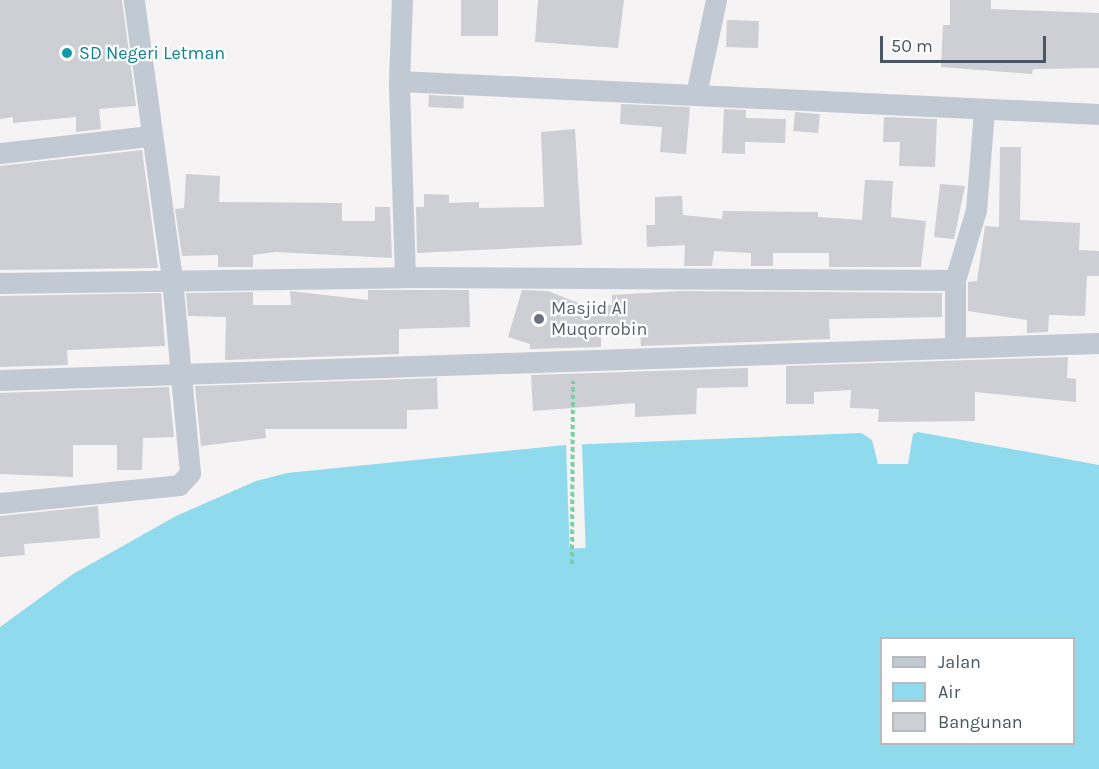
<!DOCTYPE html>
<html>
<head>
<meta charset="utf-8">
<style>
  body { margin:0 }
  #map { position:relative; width:1099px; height:769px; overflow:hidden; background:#f5f3f3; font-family:Karla,sans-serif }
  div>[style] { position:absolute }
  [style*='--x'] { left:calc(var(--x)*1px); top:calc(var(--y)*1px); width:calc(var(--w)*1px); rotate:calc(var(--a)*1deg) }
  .water>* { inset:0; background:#90daee }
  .pier>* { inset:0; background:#f5f3f3; transform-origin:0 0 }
  .building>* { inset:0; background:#cdcfd5; transform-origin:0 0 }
  .path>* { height:4px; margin-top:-2px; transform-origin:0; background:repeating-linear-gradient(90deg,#7ad0a6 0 4.5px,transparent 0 7.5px) }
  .street>* { height:21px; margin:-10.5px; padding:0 10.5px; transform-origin:10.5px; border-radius:10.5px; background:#c1cad2 }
  .dots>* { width:16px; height:16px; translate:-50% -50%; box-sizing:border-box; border:3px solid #fff; border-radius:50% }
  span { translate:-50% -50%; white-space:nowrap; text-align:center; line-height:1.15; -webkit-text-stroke:4.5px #fff; paint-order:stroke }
  .culture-label { font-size:18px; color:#0d838f }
  .left { translate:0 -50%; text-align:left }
  .worship-label { font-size:18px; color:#5b616d }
  .legend { position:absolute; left:880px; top:637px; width:195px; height:108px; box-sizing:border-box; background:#fff; border:2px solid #b7bbc0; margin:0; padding:8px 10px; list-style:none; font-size:18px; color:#4a5661 }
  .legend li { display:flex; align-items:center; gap:12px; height:30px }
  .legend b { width:30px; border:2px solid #b7bbc0 }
  .scale { position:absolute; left:880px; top:36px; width:166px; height:27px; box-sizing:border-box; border:3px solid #4a5661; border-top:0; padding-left:8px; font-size:18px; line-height:21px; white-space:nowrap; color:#4a5661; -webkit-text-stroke:4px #fff; paint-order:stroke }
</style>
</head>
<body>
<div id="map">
  <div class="water">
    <i style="clip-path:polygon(evenodd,918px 432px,1099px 465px,1099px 769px,0 769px,0 627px,73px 574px,176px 516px,256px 481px,287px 473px,566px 445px,861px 433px,872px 440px,878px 464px,908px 464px,913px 434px,918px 432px,882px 638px,1074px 638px,1074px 744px,882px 744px,882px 638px)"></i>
  </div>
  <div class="pier">
    <i style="left:582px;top:444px;width:104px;height:16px;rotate:88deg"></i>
  </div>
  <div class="building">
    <i style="clip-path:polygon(0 0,122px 0,136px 106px,99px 109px,101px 129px,76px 132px,76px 117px,13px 123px,13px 117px,0 119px)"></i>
    <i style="left:461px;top:0;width:37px;height:36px"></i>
    <i style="clip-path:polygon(538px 0,624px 0,618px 48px,535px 42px)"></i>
    <i style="clip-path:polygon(950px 0,991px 0,991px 9px,1099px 13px,1099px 68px,1033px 69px,1032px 74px,941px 67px,943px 25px,950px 25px)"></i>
    <i style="left:727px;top:20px;width:32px;height:27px;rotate:2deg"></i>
    <i style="left:429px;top:95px;width:35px;height:12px;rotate:3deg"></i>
    <i style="clip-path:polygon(621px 104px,690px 107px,686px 154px,660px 152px,662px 127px,620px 124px)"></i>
    <i style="clip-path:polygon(724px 109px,746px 110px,746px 118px,786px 119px,785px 143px,745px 142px,745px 154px,722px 153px)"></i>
    <i style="left:795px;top:112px;width:25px;height:19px;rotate:5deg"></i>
    <i style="clip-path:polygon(884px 117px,937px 119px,935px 167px,899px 166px,900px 142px,883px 142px)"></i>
    <i style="clip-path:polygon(575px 129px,582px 245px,417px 253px,416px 207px,424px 207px,424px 194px,449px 195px,449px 203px,479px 202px,479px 208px,544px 207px,541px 132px)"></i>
    <i style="clip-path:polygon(1000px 147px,1021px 147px,1020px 220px,1080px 223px,1079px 250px,1099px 251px,1099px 276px,1087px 276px,1085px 316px,1049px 315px,1048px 332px,1027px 333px,1027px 320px,968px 311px,968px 282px,977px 281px,985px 226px,999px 227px)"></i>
    <i style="clip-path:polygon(142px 150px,158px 268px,0 270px,0 166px)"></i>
    <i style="clip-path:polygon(186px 174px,220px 176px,219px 202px,342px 203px,342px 221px,375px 221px,375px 207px,390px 207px,392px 258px,276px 252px,253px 255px,253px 267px,218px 267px,218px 255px,182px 256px,175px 209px,184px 208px)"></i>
    <i style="clip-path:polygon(865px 180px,893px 181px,891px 217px,926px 221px,921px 267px,829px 267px,829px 253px,773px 253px,773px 266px,751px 266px,751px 253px,714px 251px,712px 266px,684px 266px,685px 245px,647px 247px,646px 225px,655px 225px,655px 197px,682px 196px,683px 215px,722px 219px,723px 211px,818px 212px,818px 217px,862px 220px)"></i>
    <i style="clip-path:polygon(940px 184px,965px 186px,954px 239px,934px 237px)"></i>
    <i style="clip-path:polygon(368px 290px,469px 290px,470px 327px,399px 329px,399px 354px,225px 360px,226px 317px,188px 316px,186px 293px,253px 292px,253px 305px,291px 305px,290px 291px,368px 300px)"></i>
    <i style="clip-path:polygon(522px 290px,548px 291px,581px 304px,612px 305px,612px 295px,681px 291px,942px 293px,942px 317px,829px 319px,830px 339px,641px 346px,640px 328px,601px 328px,601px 347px,530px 349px,530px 344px,508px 337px)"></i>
    <i style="clip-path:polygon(161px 293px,165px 346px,67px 350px,68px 365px,0 367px,0 296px)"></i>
    <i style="clip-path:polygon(1068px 357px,1067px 378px,1076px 379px,1076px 402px,975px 392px,975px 421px,878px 422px,879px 409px,850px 408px,851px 390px,814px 392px,814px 404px,786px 404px,786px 366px)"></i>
    <i style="clip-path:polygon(748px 368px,748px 387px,697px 388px,696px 414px,635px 417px,635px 403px,533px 411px,531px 375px)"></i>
    <i style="clip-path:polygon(437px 378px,438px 409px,407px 410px,407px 429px,265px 429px,266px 438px,201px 446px,195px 386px)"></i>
    <i style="clip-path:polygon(169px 387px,174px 437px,143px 438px,142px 470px,117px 470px,117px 445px,73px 445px,73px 477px,0 474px,0 393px)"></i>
    <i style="clip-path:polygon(98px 506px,100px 538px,24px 544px,25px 555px,0 557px,0 516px)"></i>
  </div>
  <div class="path">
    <i style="--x:572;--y:564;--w:183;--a:-89.7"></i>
  </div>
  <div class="street">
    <i style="--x:399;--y:81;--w:81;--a:-87.9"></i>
    <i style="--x:696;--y:94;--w:96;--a:-78"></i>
    <i style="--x:0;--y:153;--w:151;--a:-6.5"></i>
    <i style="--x:405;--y:277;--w:196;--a:-91.8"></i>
    <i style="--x:399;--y:81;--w:701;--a:2.7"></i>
    <i style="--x:955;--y:280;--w:68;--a:90"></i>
    <i style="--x:0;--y:283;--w:405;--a:-0.8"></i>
    <i style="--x:405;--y:277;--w:550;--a:0.31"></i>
    <i style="--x:955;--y:280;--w:73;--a:-73.3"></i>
    <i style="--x:976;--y:210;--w:99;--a:-85.4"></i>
    <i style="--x:0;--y:380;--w:1100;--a:-1.93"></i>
    <i style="--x:0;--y:503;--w:180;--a:-5.7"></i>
    <i style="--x:179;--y:485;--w:16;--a:-47"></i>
    <i style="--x:190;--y:473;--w:195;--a:-95.3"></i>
    <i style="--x:172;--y:279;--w:282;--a:-97.8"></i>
  </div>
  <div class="dots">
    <i style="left:67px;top:53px;background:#0f9aa8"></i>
    <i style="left:539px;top:319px;background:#6b7280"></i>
  </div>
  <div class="culture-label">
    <span class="left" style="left:79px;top:53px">SD Negeri Letman</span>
  </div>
  <div class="worship-label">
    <span class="left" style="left:551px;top:319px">Masjid Al<br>Muqorrobin</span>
  </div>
  <ul class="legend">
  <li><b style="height:8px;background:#c1cad2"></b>Jalan</li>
  <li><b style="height:16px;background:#90daee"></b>Air</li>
  <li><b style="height:16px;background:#cdcfd5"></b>Bangunan</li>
  </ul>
  <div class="scale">50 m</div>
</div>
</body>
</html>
